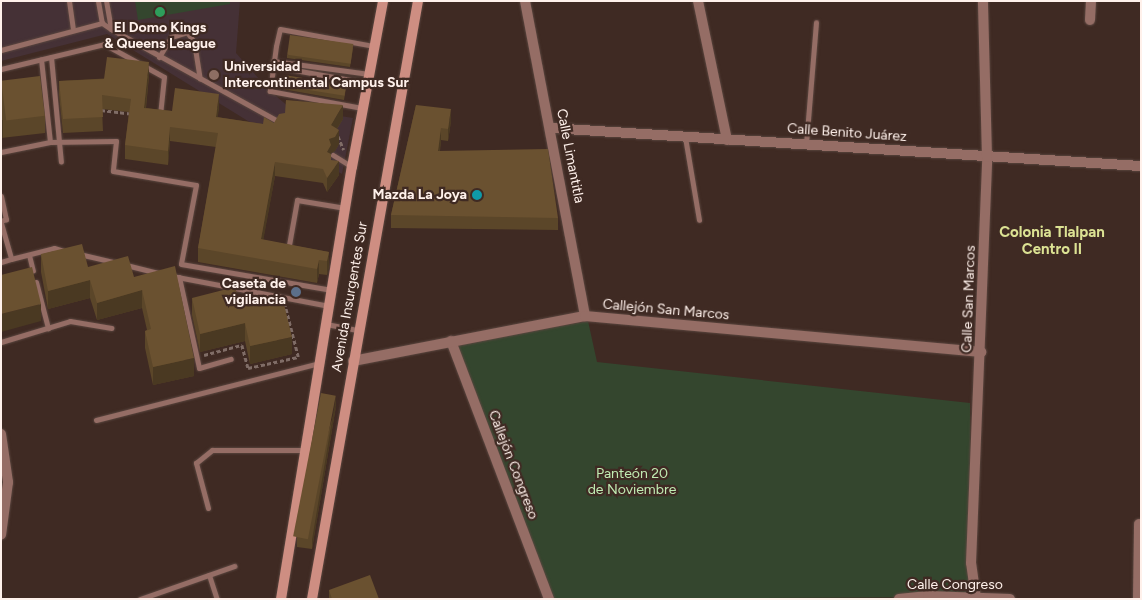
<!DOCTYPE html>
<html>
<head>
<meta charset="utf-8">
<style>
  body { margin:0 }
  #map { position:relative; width:1142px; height:600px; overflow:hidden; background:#3f2a23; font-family:Figtree,sans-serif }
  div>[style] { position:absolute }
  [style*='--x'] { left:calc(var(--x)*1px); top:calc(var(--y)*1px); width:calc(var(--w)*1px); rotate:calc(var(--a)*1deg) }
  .education>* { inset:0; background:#453136 }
  .green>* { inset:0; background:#34462e }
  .path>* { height:2.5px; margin-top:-1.25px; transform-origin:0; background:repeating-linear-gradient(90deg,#806d67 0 4px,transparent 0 6.5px) }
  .roads { filter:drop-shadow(0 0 1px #5a463f) drop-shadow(0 0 1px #5a463f) }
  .service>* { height:5px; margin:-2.5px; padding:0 2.5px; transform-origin:2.5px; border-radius:2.5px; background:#956d65 }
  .minor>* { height:10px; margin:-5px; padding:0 5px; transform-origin:5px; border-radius:5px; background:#956d65 }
  .secondary>* { height:10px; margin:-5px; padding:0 5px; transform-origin:5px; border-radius:5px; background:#ce8e82 }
  .wall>* { inset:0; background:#5b4629 }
  .shaded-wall>* { inset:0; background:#4a3922; transform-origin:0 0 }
  .building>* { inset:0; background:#6a5130; transform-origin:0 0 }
  .dots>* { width:14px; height:14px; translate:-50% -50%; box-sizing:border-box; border:2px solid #3f2a23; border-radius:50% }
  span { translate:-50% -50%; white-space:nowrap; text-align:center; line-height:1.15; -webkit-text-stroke:4.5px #3f2a23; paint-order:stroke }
  .poi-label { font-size:14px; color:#fff1eb; font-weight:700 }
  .left { translate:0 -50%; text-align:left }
  .right { translate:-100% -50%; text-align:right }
  .street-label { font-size:14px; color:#fff1eb }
  .park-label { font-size:14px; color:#c1ecb3 }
  .neighbourhood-label { font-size:15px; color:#dce293; font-weight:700 }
  .frame { position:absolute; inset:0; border:2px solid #fff1eb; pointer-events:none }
</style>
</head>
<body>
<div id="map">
  <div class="education">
    <i style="clip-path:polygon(1px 1px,240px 1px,236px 53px,268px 89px,290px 108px,353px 118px,342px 174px,264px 131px,107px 34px,1px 61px)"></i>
  </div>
  <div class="green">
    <i style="clip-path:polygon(135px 1px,230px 1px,230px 4px,138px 20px)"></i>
    <i style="clip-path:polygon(588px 321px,597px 362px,970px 403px,972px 597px,552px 599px,456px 345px)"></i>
  </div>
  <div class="path">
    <i style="--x:101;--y:110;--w:31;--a:7"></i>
    <i style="--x:338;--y:136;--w:15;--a:67"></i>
    <i style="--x:204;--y:355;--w:39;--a:-15"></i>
    <i style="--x:242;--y:345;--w:24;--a:75"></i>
    <i style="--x:248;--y:368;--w:51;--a:-12.4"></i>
    <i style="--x:298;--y:357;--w:53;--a:-104.3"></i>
  </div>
  <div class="roads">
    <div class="service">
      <i style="--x:69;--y:1;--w:27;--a:82"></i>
      <i style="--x:98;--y:1;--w:22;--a:80"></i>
      <i style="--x:102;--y:23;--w:11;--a:34"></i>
      <i style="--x:111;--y:29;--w:28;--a:-100"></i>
      <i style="--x:111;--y:29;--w:194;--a:28.9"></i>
      <i style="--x:1;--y:50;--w:105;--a:-15"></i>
      <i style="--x:51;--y:57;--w:105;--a:84.6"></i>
      <i style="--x:159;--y:57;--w:23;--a:-59"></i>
      <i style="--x:171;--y:37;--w:17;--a:-17"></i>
      <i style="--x:187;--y:32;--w:12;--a:55"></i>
      <i style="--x:194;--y:42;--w:37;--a:81"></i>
      <i style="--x:273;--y:61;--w:97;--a:7.7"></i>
      <i style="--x:272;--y:66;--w:97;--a:10.1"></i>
      <i style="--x:1;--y:69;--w:106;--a:-13.6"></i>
      <i style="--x:104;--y:44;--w:68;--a:28.8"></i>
      <i style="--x:164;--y:77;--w:36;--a:96"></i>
      <i style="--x:362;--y:108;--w:94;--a:-169.5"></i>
      <i style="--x:270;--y:91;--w:45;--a:-82.4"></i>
      <i style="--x:276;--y:46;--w:17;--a:-77"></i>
      <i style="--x:280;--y:29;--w:96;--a:10.3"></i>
      <i style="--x:685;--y:137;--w:84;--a:80.4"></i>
      <i style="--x:50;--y:142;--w:66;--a:-0.9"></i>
      <i style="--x:116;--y:141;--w:30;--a:96"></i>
      <i style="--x:113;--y:171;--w:84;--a:9.6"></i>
      <i style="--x:196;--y:185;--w:80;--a:100.8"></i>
      <i style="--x:181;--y:264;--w:153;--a:9.8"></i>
      <i style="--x:806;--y:144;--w:122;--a:-85.3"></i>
      <i style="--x:1;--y:152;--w:50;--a:-11.5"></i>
      <i style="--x:50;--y:142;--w:83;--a:-96.2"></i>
      <i style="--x:333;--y:155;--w:22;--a:32"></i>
      <i style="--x:1;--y:196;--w:24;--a:78"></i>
      <i style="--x:6;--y:219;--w:5;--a:158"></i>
      <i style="--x:1;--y:223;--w:37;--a:74"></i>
      <i style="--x:11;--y:259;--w:44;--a:-14.3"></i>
      <i style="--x:54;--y:248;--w:10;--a:17"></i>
      <i style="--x:289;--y:245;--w:46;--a:-79.9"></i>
      <i style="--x:297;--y:200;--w:49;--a:9.5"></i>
      <i style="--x:79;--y:254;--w:37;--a:13"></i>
      <i style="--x:29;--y:255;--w:16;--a:76"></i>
      <i style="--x:1;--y:262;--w:10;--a:-17"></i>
      <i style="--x:126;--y:265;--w:34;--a:14"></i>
      <i style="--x:172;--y:276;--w:160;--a:10.8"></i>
      <i style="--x:179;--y:277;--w:93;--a:77.6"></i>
      <i style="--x:199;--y:368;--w:33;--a:-16"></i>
      <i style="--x:36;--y:282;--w:48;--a:75.4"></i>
      <i style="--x:326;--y:324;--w:33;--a:11"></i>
      <i style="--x:1;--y:342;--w:72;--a:-16.9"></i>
      <i style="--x:70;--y:321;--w:42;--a:9.7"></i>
      <i style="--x:96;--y:420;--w:230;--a:-14.3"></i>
      <i style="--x:208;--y:508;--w:47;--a:-104.9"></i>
      <i style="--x:196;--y:463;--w:21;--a:-39"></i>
      <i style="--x:212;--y:450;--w:92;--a:0"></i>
      <i style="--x:209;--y:575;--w:25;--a:72"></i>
      <i style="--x:140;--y:599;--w:100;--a:-19.3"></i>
    </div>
    <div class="minor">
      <i style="--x:525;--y:1;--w:321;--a:79.2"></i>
      <i style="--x:698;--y:1;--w:142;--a:78.2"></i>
      <i style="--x:1090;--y:20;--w:19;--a:-87"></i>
      <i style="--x:551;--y:128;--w:591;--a:3.69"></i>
      <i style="--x:451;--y:341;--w:276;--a:69.2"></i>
      <i style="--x:353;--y:361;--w:236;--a:-11"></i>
      <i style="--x:585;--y:316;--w:398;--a:5.2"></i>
      <i style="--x:1;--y:434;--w:49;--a:81.7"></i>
      <i style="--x:8;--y:482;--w:53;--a:97.5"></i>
      <i style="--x:976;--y:598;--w:35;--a:-98"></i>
      <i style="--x:971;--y:563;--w:406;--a:-87.7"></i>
      <i style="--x:987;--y:157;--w:156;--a:-91.5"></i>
      <i style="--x:899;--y:599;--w:29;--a:-6"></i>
      <i style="--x:928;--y:596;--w:82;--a:2.1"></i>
      <i style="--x:1138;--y:599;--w:75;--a:-89.2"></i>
    </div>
    <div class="secondary">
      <i style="--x:281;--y:599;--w:438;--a:-80.7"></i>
      <i style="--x:352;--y:167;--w:169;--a:-79.4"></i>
      <i style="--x:312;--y:599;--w:607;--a:-79.95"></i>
    </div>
  </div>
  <div class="wall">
    <i style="clip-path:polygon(353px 48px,350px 67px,287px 58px,287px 55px)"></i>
    <i style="clip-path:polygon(149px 76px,146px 108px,172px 111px,219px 108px,217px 117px,263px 124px,274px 123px,343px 119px,337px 129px,339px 144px,335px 151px,331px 153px,331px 160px,339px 175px,327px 192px,323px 183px,275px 176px,263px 240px,329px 252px,329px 266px,327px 275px,319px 274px,317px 283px,198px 262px,198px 248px,216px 147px,170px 141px,168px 165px,125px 159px,125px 145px,129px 112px,102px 109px,103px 131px,63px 133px,59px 95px,59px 81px)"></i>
    <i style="clip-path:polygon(1px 80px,45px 116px,45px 133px,1px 138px)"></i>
    <i style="clip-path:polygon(282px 86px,346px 88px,344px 100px,282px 89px)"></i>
    <i style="clip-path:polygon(416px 105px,451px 121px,448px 141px,441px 140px,440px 151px,558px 218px,558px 230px,391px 228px,391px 215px)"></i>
    <i style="clip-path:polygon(41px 254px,88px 267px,134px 277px,194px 376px,153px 385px,145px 348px,145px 331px,147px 330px,142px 308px,97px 320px,90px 298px,48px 309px,41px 272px)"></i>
    <i style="clip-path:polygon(192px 298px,240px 306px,292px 354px,250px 364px,245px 341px,200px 352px,192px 315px)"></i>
    <i style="clip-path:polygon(336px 406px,312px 549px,297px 547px,297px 537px)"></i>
    <i style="clip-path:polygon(329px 590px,379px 599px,329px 599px)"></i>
  </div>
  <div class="shaded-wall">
    <i style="clip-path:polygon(149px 62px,149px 76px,144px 122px,144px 108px)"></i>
    <i style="clip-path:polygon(219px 94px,219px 108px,216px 131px,216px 117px)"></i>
    <i style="clip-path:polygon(343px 105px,343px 119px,331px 138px,339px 130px,339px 144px,335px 151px,331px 153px,331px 159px,327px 152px,331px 125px)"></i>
    <i style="clip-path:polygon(451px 109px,451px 121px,448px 141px,448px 129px)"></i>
    <i style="left:3px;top:120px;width:18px;height:2px;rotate:90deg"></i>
    <i style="clip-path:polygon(170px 127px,170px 141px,168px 165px,168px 151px)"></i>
    <i style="clip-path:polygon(441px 128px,441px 140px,438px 163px,438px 151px)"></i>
    <i style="clip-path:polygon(339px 161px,339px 175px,327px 192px,327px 178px)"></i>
    <i style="clip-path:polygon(275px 162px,275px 176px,261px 253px,261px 239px)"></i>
    <i style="clip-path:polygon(329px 252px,329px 266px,327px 275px,327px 261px)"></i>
    <i style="clip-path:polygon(319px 260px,319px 274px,317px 283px,317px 269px)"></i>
    <i style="clip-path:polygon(90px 280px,90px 298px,48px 309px,48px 291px)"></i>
    <i style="clip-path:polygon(142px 290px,142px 308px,97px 320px,97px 303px)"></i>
    <i style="clip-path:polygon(41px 304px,41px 321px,1px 332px,1px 314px)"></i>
    <i style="clip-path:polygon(245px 323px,245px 341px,200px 352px,200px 334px)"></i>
    <i style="clip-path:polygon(292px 337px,292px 354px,250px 364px,250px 346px)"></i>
    <i style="clip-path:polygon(194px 358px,194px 376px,153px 385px,153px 367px)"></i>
    <i style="clip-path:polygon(336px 396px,336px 406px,312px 549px,312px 540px)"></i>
  </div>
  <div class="building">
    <i style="left:290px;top:35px;width:64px;height:20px;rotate:8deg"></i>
    <i style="clip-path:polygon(107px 57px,149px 62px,144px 108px,172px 111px,175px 88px,219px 94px,216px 117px,263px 124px,264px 117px,274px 123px,279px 114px,285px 113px,286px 100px,343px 105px,331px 125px,339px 130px,335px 137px,329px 139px,331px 145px,327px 152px,331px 154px,331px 160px,339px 161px,327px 178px,323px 169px,275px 162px,261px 239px,329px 252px,327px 261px,319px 260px,317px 269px,198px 248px,218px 133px,170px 127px,168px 151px,125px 145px,131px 99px,102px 95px,103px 117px,63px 119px,59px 81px,104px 79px)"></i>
    <i style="left:284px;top:75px;width:63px;height:11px;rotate:9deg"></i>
    <i style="left:40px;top:76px;width:40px;height:39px;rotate:83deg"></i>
    <i style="clip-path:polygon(416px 105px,451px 109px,448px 129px,441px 128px,438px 151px,548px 149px,558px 218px,391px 215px)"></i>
    <i style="clip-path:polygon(82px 244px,88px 267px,128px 256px,134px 277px,175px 266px,194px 358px,153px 367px,145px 331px,151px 329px,142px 290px,97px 303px,90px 280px,48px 291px,41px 254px)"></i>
    <i style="clip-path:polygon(32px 267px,41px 304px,1px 314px,1px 275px)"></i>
    <i style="clip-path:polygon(235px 287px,240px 306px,283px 300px,292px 337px,250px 346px,245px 323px,200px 334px,192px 298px)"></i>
    <i style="left:321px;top:393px;width:15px;height:146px;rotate:11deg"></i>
    <i style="clip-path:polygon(370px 575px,379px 599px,332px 599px,329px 590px)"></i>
  </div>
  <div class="dots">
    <i style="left:160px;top:12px;background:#2e9e5b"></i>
    <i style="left:214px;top:75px;background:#8d6e63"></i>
    <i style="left:477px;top:195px;background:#0f9aa8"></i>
    <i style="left:296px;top:292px;background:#5c6f8a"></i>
  </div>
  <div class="poi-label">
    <span style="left:160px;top:36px">El Domo Kings<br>&amp; Queens League</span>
    <span class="left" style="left:224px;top:75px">Universidad<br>Intercontinental Campus Sur</span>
    <span class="right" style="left:467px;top:195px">Mazda La Joya</span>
    <span class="right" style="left:286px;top:292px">Caseta de<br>vigilancia</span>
  </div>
  <div class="street-label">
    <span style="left:847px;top:133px;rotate:4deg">Calle Benito Juárez</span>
    <span style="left:570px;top:156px;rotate:79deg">Calle Limantitla</span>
    <span style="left:350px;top:297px;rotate:-80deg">Avenida Insurgentes Sur</span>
    <span style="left:969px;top:299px;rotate:-88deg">Calle San Marcos</span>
    <span style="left:666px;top:310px;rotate:5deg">Callejón San Marcos</span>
    <span style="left:513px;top:465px;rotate:69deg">Callejón Congreso</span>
    <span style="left:955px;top:585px">Calle Congreso</span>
  </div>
  <div class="park-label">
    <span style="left:632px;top:482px">Panteón 20<br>de Noviembre</span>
  </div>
  <div class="neighbourhood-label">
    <span style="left:1052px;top:241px">Colonia Tlalpan<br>Centro II</span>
  </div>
  <div class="frame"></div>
</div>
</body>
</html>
